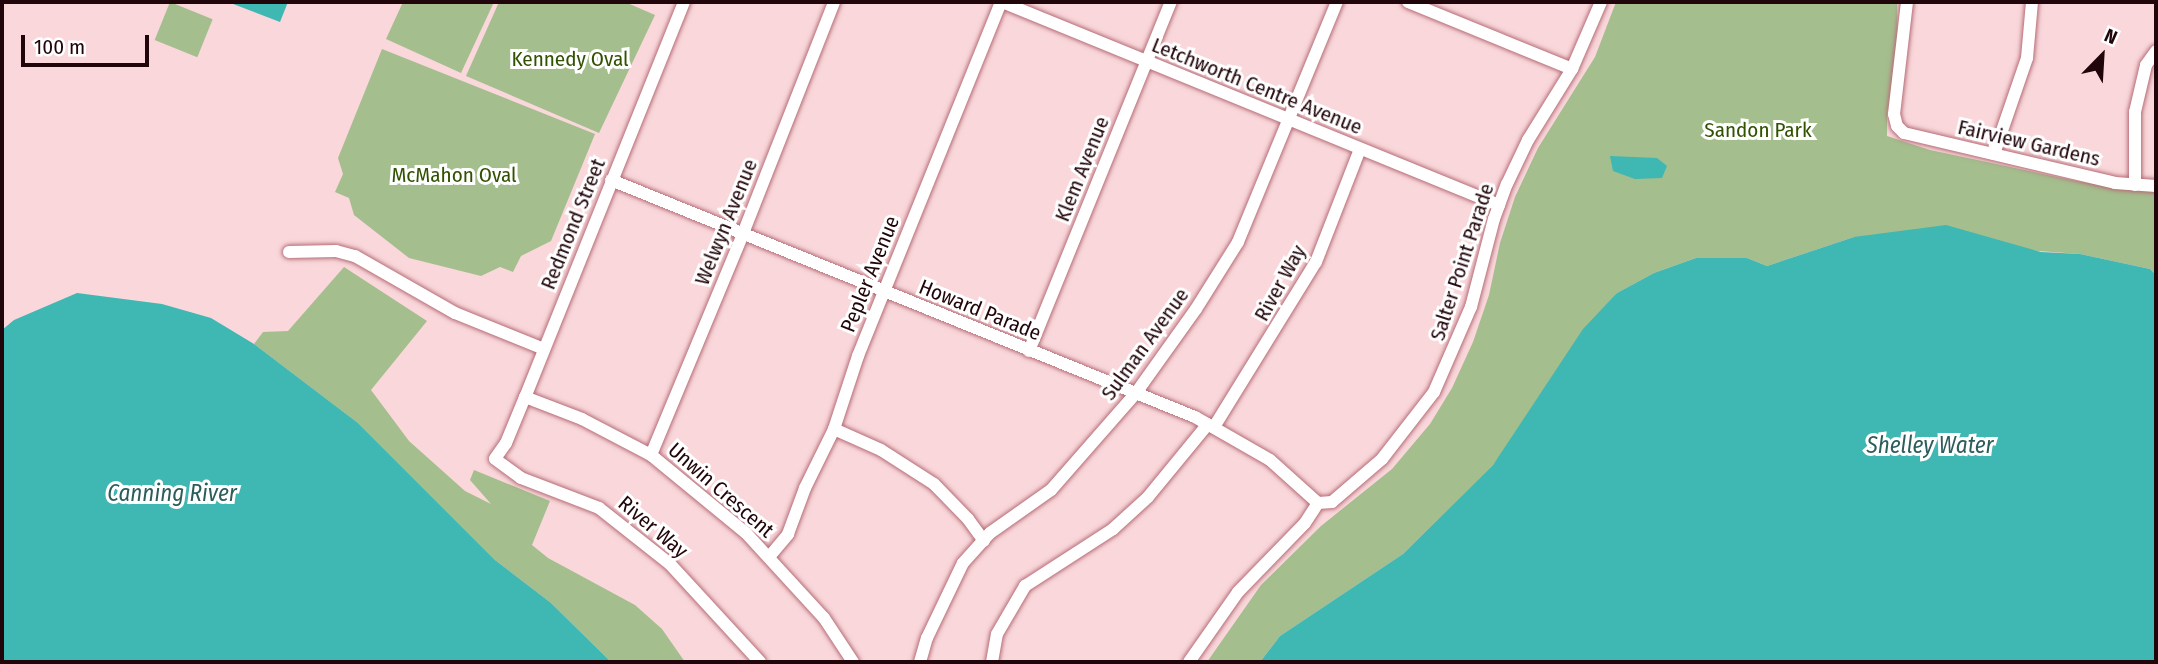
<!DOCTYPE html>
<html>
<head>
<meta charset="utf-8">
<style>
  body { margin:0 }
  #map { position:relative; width:2158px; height:664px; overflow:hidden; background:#f9d7db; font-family:"Fira Sans Condensed",sans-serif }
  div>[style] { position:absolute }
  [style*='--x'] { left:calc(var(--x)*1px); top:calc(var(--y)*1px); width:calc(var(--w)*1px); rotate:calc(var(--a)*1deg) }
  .green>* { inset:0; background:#a4be8e; transform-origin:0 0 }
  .water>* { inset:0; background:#3fb7b2 }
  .roads { filter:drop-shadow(0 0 2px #b66c76) drop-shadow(0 0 2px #b66c76) }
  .minor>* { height:12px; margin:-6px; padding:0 6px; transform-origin:6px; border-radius:6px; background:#fff }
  span { translate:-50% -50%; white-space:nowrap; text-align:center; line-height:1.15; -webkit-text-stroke:6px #fff; paint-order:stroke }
  .park-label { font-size:21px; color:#315202 }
  .street-label { font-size:21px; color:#20050a }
  .water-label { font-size:23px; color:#2b5d5b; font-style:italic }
  .frame { position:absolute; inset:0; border:4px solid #20050a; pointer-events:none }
  .north { position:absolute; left:2067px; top:21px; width:70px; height:70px; -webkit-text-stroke:5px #fff; paint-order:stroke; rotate:24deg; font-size:19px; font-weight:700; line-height:28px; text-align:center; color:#20050a }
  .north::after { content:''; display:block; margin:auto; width:24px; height:32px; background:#20050a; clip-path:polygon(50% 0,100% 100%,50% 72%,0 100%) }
  .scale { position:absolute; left:21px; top:35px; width:128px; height:32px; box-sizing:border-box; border:4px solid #20050a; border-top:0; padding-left:9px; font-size:21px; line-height:24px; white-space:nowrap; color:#20050a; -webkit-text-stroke:5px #fff; paint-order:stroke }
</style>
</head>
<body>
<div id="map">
  <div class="green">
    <i style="left:170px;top:2px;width:46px;height:41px;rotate:22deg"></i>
    <i style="clip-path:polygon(403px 2px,494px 2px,461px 73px,386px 39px)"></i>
    <i style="clip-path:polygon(499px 2px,625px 2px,655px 15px,599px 133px,466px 76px)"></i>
    <i style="clip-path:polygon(1616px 2px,1897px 2px,1898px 48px,1887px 115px,1887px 136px,1930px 150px,2076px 181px,2129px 190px,2156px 190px,2156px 275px,2150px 269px,2080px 254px,1854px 237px,1767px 266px,1747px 258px,1696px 258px,1654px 273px,1617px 293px,1493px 465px,1403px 554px,1280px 636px,1260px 662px,1207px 662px,1261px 585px,1321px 526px,1392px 469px,1430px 424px,1452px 388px,1473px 342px,1489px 295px,1500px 243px,1515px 197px,1538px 148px,1595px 57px)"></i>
    <i style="clip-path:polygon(382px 49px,595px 134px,551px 241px,521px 256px,513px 272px,500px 267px,481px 276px,409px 258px,354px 215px,349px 198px,335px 192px,343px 174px,338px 158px)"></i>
    <i style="clip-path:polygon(344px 267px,427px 321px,371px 390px,409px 441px,465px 491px,491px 504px,470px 480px,474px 470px,550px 501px,532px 545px,548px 558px,635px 605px,662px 629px,685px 662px,611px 662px,551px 603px,495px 560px,358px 423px,254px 344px,263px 332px,288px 331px)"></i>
  </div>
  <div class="water">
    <i style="clip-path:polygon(228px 2px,288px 2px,280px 22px)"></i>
    <i style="clip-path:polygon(1610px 156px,1657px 158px,1667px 166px,1662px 178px,1635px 179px,1613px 171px)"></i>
    <i style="clip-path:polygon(1946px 225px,2041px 252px,2080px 254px,2150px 269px,2156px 275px,2156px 662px,1260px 662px,1280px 636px,1403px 554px,1493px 465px,1583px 329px,1617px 293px,1654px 273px,1696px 258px,1747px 258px,1767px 266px,1854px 237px)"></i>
    <i style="clip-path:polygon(77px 293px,162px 304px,211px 318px,254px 344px,358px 423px,495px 560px,551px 603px,611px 662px,2px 662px,2px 330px,14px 320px)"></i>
  </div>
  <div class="roads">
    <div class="minor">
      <i style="--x:684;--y:2;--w:426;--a:111.9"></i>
      <i style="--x:525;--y:397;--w:50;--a:112.4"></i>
      <i style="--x:506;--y:443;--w:19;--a:125"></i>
      <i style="--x:495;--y:459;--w:32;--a:36"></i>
      <i style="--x:521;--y:478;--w:84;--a:21"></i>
      <i style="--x:599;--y:508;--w:90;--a:38.3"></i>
      <i style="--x:670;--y:564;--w:133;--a:47.4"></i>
      <i style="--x:1002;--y:2;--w:537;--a:22.22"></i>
      <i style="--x:1408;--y:2;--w:177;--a:22.2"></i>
      <i style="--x:1907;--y:2;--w:113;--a:96.6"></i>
      <i style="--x:1894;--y:114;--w:12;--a:76"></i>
      <i style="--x:1897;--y:126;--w:10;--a:45"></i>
      <i style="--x:1904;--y:133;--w:217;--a:13.3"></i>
      <i style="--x:2115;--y:183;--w:41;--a:4.2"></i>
      <i style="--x:1994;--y:154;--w:102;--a:-71"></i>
      <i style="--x:2027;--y:58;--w:56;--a:-84.9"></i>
      <i style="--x:611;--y:180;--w:630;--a:22.09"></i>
      <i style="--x:1195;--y:417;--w:86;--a:29.8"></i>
      <i style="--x:1270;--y:460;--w:64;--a:41.9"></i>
      <i style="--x:2135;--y:185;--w:73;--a:-90"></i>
      <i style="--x:2135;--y:112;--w:48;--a:-76.8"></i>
      <i style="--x:2146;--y:65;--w:17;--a:-54"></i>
      <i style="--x:289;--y:252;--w:47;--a:-1.2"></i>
      <i style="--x:336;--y:251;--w:20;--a:15"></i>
      <i style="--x:355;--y:256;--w:115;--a:29.7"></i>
      <i style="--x:455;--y:313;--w:96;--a:22"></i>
      <i style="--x:1029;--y:351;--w:377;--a:-67.9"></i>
      <i style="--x:525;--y:397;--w:61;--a:21.1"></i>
      <i style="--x:582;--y:419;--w:78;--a:27.6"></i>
      <i style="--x:651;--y:455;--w:123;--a:39.4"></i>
      <i style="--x:746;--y:533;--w:115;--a:47.5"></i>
      <i style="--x:824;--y:618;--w:53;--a:56.6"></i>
      <i style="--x:1214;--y:427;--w:194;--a:-58.3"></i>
      <i style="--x:1316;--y:262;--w:121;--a:-68.7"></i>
      <i style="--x:834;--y:429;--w:51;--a:24.1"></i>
      <i style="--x:881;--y:450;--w:63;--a:32.7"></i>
      <i style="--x:934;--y:484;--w:49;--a:45.8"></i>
      <i style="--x:968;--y:519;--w:27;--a:54"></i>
      <i style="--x:651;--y:455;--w:237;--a:-67.4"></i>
      <i style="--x:742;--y:236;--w:251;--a:-68.5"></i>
      <i style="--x:769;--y:557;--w:30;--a:-50"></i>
      <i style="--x:788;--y:534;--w:49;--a:-69.7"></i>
      <i style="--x:805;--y:488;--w:66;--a:-63.8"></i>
      <i style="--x:834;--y:429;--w:77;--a:-71.8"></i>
      <i style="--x:858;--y:356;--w:382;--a:-68"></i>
      <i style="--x:920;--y:662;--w:25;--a:-74"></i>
      <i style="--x:927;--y:638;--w:83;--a:-64.4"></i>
      <i style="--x:963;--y:563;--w:40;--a:-48"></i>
      <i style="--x:990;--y:533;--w:75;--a:-35.2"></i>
      <i style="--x:1051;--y:490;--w:129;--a:-48.8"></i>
      <i style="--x:1136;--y:393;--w:103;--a:-54.5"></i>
      <i style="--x:1196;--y:309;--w:79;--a:-57.9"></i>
      <i style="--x:1238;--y:242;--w:260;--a:-67.6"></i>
      <i style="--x:992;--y:662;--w:28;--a:-80"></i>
      <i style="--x:997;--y:634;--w:56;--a:-59.7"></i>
      <i style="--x:1025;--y:586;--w:105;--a:-32.9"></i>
      <i style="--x:1113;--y:529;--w:47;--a:-42.4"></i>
      <i style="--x:1148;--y:497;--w:94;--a:-50.6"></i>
      <i style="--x:1189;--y:662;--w:85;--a:-55"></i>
      <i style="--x:1238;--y:592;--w:96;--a:-45.8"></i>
      <i style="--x:1305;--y:523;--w:24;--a:-57"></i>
      <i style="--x:1318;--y:503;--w:14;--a:-4"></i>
      <i style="--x:1332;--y:502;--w:66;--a:-40.7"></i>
      <i style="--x:1382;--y:459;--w:85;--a:-52.2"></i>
      <i style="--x:1434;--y:392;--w:93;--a:-66.5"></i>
      <i style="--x:1471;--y:307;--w:91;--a:-75.4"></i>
      <i style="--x:1494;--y:219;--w:37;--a:-70"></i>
      <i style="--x:1507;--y:184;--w:49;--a:-64.5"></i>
      <i style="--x:1528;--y:140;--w:84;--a:-58.2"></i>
      <i style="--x:1572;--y:69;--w:73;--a:-66.6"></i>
    </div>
  </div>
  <div class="park-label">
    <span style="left:570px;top:59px">Kennedy Oval</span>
    <span style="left:1758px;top:130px">Sandon Park</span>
    <span style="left:454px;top:175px">McMahon Oval</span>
  </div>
  <div class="street-label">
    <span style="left:1257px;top:86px;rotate:22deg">Letchworth Centre Avenue</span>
    <span style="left:2029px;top:143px;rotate:13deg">Fairview Gardens</span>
    <span style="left:1082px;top:169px;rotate:-68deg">Klem Avenue</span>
    <span style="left:726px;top:222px;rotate:-68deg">Welwyn Avenue</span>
    <span style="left:573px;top:224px;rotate:-68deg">Redmond Street</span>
    <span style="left:1462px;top:262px;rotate:-72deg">Salter Point Parade</span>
    <span style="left:870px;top:274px;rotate:-68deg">Pepler Avenue</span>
    <span style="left:1280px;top:283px;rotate:-61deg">River Way</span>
    <span style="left:980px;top:310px;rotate:22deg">Howard Parade</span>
    <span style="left:1145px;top:344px;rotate:-54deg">Sulman Avenue</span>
    <span style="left:721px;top:490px;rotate:41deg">Unwin Crescent</span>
    <span style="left:653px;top:527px;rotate:40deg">River Way</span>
  </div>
  <div class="water-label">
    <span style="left:1930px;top:445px">Shelley Water</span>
    <span style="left:172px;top:493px">Canning River</span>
  </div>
  <div class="frame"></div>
  <div class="north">N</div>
  <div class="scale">100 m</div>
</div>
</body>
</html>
